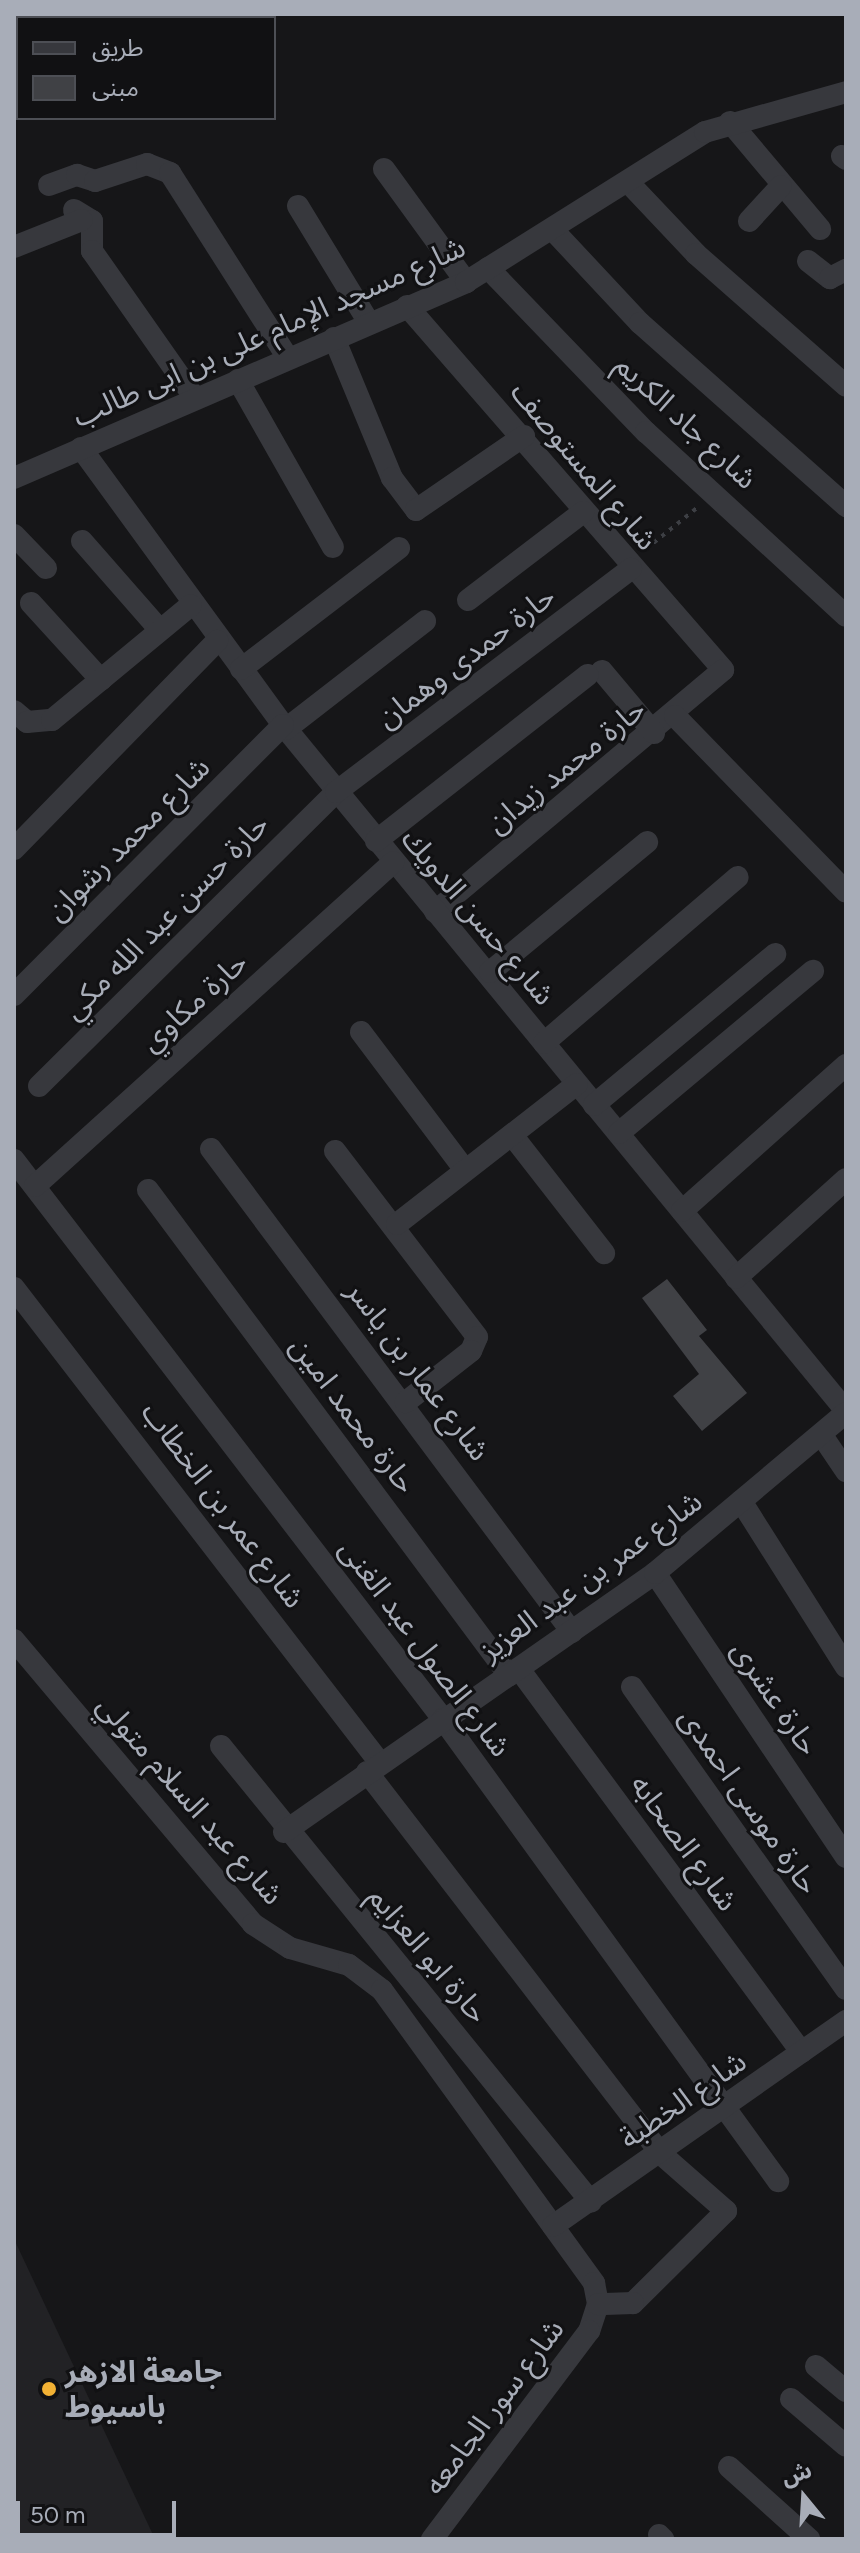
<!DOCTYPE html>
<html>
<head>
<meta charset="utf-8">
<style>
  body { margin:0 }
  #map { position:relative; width:860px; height:2553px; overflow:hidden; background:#161618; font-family:Figtree,"Noto Sans Arabic",sans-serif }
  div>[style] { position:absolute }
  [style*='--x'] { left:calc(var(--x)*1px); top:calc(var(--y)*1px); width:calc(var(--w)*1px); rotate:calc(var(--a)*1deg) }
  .built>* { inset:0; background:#222225 }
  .building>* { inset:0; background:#404145 }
  .path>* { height:4px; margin-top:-2px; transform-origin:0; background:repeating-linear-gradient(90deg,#3d3f44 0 4px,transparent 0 10px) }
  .minor>* { height:22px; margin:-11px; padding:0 11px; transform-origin:11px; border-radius:11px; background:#37383d }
  .dots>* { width:22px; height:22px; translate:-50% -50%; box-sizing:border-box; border:4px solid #111113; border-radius:50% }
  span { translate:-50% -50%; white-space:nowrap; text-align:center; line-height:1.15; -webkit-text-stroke:6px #111113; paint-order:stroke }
  .street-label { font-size:30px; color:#a8adb8 }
  .poi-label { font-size:30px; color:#a8adb8; font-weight:700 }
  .left { translate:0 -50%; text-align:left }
  .frame { position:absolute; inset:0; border:16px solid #a8adb8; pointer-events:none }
  .legend { position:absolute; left:16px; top:16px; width:260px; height:104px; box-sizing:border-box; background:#111113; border:2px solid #4d4f55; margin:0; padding:10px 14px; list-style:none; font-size:24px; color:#a8adb8 }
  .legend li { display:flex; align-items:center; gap:16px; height:40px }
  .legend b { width:40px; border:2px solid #4d4f55 }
  .north { position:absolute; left:764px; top:2457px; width:80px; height:80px; -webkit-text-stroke:6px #111113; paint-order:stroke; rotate:342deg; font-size:22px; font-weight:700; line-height:32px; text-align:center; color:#a8adb8 }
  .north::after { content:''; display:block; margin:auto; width:28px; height:36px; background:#a8adb8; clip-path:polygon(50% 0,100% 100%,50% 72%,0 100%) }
  .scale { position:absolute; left:16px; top:2501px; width:160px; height:36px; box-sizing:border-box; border:4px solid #a8adb8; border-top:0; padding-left:10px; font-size:24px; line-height:28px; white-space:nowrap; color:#a8adb8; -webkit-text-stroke:6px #111113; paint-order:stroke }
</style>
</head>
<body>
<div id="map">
  <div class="built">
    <i style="clip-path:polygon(14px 2239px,155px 2539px,14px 2539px)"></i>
  </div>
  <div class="building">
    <i style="clip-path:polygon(667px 1279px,707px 1330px,699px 1336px,747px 1393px,702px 1431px,673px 1396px,699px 1374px,642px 1298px)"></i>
  </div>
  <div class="path">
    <i style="--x:646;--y:549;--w:67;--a:-38.9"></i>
  </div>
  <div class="minor">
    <i style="--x:730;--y:122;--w:140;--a:49.9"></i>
    <i style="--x:842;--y:156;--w:5;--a:37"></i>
    <i style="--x:384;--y:169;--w:140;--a:54"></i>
    <i style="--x:628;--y:182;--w:99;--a:46.6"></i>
    <i style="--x:696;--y:254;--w:200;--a:41.3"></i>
    <i style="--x:49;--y:185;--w:30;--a:-20"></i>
    <i style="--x:77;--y:175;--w:19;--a:18"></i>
    <i style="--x:95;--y:181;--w:55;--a:-18.1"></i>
    <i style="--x:147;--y:164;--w:25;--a:21"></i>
    <i style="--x:170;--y:173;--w:219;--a:57.5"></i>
    <i style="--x:298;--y:206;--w:137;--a:58.7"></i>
    <i style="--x:74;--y:210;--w:21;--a:31"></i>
    <i style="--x:92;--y:221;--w:30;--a:90"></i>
    <i style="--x:92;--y:251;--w:179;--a:55"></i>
    <i style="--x:749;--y:221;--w:47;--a:-47.6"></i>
    <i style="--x:552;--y:229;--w:129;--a:46.9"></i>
    <i style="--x:640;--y:323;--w:276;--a:41.6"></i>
    <i style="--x:14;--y:247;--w:73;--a:-21.7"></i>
    <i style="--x:808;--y:261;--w:28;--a:38"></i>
    <i style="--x:830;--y:278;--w:18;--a:-27"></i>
    <i style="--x:488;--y:268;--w:228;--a:46.1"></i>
    <i style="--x:646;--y:432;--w:272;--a:42.6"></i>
    <i style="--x:407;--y:306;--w:482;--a:49"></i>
    <i style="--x:723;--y:670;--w:376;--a:140"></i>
    <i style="--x:334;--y:338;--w:152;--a:67.5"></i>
    <i style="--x:392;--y:478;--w:40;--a:53"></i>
    <i style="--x:416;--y:510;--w:131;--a:-34.4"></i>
    <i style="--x:238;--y:380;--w:192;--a:60.4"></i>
    <i style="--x:81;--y:448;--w:343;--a:53.9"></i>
    <i style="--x:283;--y:725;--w:887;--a:50.62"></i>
    <i style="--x:14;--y:478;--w:493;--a:-23.4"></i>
    <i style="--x:466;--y:282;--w:282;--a:-32.1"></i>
    <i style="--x:705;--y:132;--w:147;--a:-15.8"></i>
    <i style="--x:14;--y:535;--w:46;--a:45.9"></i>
    <i style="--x:82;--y:541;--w:118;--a:48.8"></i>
    <i style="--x:468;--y:600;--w:145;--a:-37.4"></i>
    <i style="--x:31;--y:603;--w:104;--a:47.7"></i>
    <i style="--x:241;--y:669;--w:199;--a:-37.4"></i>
    <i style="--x:602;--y:671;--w:81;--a:50"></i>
    <i style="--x:14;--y:711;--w:17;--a:40"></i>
    <i style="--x:27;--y:722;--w:25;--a:-5"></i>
    <i style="--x:52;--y:720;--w:180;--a:-39.6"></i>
    <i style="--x:675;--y:716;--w:245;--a:45.8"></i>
    <i style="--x:286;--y:729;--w:176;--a:-37.8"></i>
    <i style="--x:376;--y:841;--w:269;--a:-38.1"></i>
    <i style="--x:14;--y:849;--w:291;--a:-45.7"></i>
    <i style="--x:490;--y:972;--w:204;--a:-39.6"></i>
    <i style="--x:14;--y:995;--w:381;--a:-45.1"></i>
    <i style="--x:361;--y:1032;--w:173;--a:53"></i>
    <i style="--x:544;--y:1043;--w:255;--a:-40.6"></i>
    <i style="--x:39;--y:1086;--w:418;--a:-44.7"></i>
    <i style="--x:336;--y:792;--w:370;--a:-37.1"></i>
    <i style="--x:594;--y:1105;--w:236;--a:-39.8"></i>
    <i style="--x:619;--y:1133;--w:253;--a:-39.9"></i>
    <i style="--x:512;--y:1135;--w:150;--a:52.1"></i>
    <i style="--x:211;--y:1149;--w:603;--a:53.23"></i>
    <i style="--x:335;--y:1151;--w:234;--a:52.6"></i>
    <i style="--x:477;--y:1337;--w:15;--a:113"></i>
    <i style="--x:471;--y:1351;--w:83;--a:141.9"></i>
    <i style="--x:14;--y:1160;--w:705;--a:52.5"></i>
    <i style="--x:443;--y:1719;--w:571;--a:54.05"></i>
    <i style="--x:35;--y:1186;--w:483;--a:-42.1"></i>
    <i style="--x:148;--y:1190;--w:605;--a:53.34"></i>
    <i style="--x:682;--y:1211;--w:220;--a:-41.7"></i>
    <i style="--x:397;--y:1224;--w:228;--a:-37.9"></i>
    <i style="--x:736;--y:1278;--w:148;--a:-42"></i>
    <i style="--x:14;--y:1288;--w:600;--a:52.38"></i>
    <i style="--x:821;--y:1434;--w:45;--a:56"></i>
    <i style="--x:741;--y:1501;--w:196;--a:57.7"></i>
    <i style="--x:655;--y:1573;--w:342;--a:56.1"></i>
    <i style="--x:14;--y:1640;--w:371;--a:49.9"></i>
    <i style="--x:253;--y:1924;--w:44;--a:33"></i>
    <i style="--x:290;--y:1948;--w:61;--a:16.1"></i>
    <i style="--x:349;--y:1965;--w:41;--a:37.1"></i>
    <i style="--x:382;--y:1990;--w:362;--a:54.1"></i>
    <i style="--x:594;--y:2283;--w:21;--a:79"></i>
    <i style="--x:598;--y:2304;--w:28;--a:108"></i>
    <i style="--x:589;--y:2331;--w:261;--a:127"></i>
    <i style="--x:519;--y:1669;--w:476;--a:53.6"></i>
    <i style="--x:632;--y:1687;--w:370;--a:54.7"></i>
    <i style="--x:221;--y:1746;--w:587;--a:50.94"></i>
    <i style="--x:367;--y:1772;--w:481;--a:52.4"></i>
    <i style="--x:660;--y:2153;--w:88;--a:41.3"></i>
    <i style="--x:726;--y:2211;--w:131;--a:135.3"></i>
    <i style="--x:633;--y:2303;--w:35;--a:178"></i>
    <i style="--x:284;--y:1832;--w:452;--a:-34.9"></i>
    <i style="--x:655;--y:1573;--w:249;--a:-40"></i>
    <i style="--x:553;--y:2226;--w:358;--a:-35"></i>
    <i style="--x:816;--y:2366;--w:39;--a:40"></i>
    <i style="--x:791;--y:2399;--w:72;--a:40.5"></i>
    <i style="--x:729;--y:2467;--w:108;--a:42"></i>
    <i style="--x:659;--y:2535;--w:6;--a:45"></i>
  </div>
  <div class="dots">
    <i style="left:49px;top:2389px;background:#f2b134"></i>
  </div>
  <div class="street-label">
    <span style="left:269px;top:332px;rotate:-24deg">شارع مسجد الإمام على بن ابى طالب</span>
    <span style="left:686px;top:422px;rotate:43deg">شارع جاد الكريم</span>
    <span style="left:584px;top:466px;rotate:50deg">شارع المستوصف</span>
    <span style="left:466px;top:657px;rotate:-37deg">حارة حمدى وهمان</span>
    <span style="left:566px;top:766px;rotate:-39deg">حارة محمد زيدان</span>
    <span style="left:128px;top:839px;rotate:-45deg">شارع محمد رشوان</span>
    <span style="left:166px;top:917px;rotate:-45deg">حارة حسن عبد الله مكي</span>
    <span style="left:478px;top:917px;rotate:50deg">شارع حسن الدويك</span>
    <span style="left:194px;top:1002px;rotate:-42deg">حارة مكاوي</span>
    <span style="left:418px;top:1371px;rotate:53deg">شارع عمار بن ياسر</span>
    <span style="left:353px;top:1415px;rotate:53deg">حارة محمد امين</span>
    <span style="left:223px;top:1505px;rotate:53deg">شارع عمر بن الخطاب</span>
    <span style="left:591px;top:1576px;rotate:-36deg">شارع عمر بن عبد العزيز</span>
    <span style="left:425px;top:1648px;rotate:53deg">شارع الصول عبد الغنى</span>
    <span style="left:775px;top:1698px;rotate:56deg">حارة عشرى</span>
    <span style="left:190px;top:1800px;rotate:49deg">شارع عبد السلام متولي</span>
    <span style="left:749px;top:1801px;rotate:55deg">حارة موسى احمدى</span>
    <span style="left:684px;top:1843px;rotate:54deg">شارع الصحابه</span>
    <span style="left:428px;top:1955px;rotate:50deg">حارة ابو العزايم</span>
    <span style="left:683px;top:2100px;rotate:-35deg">شارع الخطبة</span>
    <span style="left:494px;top:2407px;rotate:-53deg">شارع سور الجامعه</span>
  </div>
  <div class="poi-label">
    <span class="left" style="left:65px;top:2389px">جامعة الازهر<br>باسيوط</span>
  </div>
  <div class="frame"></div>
  <ul class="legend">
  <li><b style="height:10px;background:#37383d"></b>طريق</li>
  <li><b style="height:22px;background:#404145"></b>مبنى</li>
  </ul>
  <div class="north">ش</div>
  <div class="scale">50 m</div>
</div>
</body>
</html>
